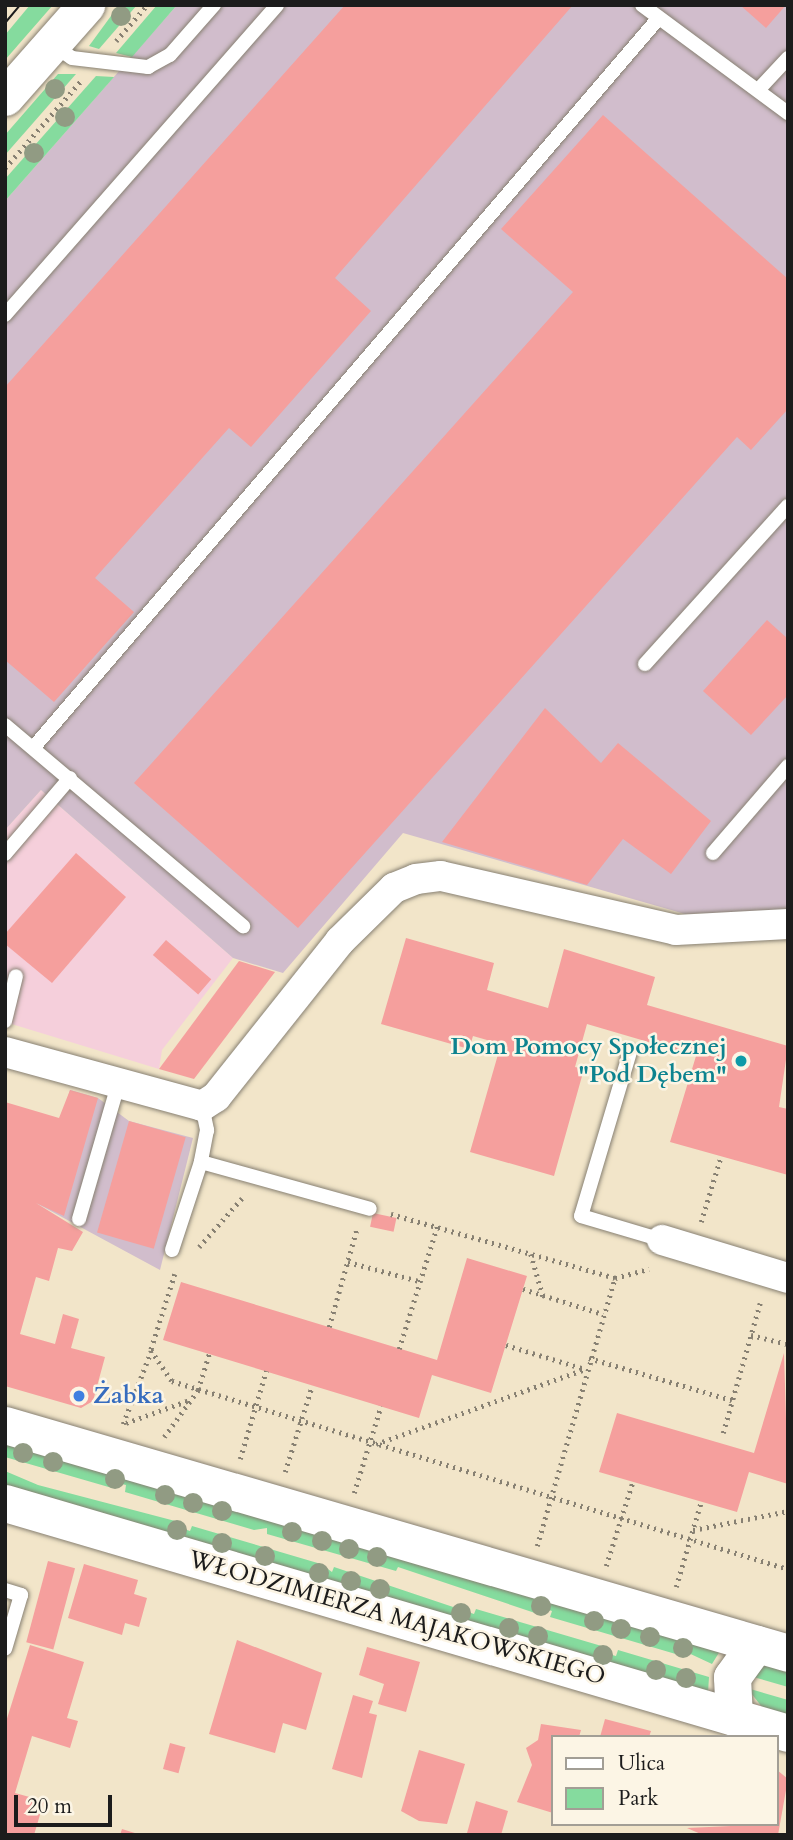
<!DOCTYPE html>
<html>
<head>
<meta charset="utf-8">
<style>
  body { margin:0 }
  #map { position:relative; width:793px; height:1840px; overflow:hidden; background:#f2e5c9; font-family:Cardo,serif }
  div>[style] { position:absolute }
  [style*='--x'] { left:calc(var(--x)*1px); top:calc(var(--y)*1px); width:calc(var(--w)*1px); rotate:calc(var(--a)*1deg) }
  .built>* { inset:0; background:#f5cfdb }
  .industrial>* { inset:0; background:#d1bdcc }
  .green>* { inset:0; background:#85db9e }
  .building>* { inset:0; background:#f59f9d; transform-origin:0 0 }
  .path>* { height:4.5px; margin-top:-2.25px; transform-origin:0; background:repeating-linear-gradient(90deg,#878072 0 2px,transparent 0 7px) }
  .roads { filter:drop-shadow(0 0 2px #878072) drop-shadow(0 0 2px #878072) }
  .service>* { height:14px; margin:-7px; padding:0 7px; transform-origin:7px; border-radius:7px; background:#fff }
  .minor>* { height:30px; margin:-15px; padding:0 15px; transform-origin:15px; border-radius:15px; background:#fff }
  .tertiary>* { height:37px; margin:-18.5px; padding:0 18.5px; transform-origin:18.5px; border-radius:18.5px; background:#fff }
  .tram>* { height:2px; margin:-1px; padding:0 1px; transform-origin:1px; border-radius:1px; background:#1c1c1c }
  .trees>* { width:20px; height:20px; margin:-10px; border-radius:50%; background:#919b83 }
  .dots>* { width:19px; height:19px; translate:-50% -50%; box-sizing:border-box; border:4px solid #fcf5e5; border-radius:50% }
  span { translate:-50% -50%; white-space:nowrap; text-align:center; line-height:1.15; -webkit-text-stroke:5px #fcf5e5; paint-order:stroke }
  .culture-label { font-size:24px; color:#0d838f; font-weight:700 }
  .right { translate:-100% -50%; text-align:right }
  .shop-label { font-size:24px; color:#366cbe; font-weight:700 }
  .left { translate:0 -50%; text-align:left }
  .street-label { font-size:24px; color:#1c1c1c }
  .frame { position:absolute; inset:0; border:7px solid #1c1c1c; pointer-events:none }
  .legend { position:absolute; left:551px; top:1735px; width:228px; height:91px; box-sizing:border-box; background:#fcf5e5; border:2px solid #a29e95; margin:0; padding:9px 12px; list-style:none; font-size:21px; color:#1c1c1c }
  .legend li { display:flex; align-items:center; gap:14px; height:35px }
  .legend b { width:35px; border:2px solid #a29e95 }
  .scale { position:absolute; left:14px; top:1795px; width:98px; height:32px; box-sizing:border-box; border:4px solid #1c1c1c; border-top:0; padding-left:9px; font-size:21px; line-height:24px; white-space:nowrap; color:#1c1c1c; -webkit-text-stroke:5px #fcf5e5; paint-order:stroke }
</style>
</head>
<body>
<div id="map">
  <div class="built">
    <i style="clip-path:polygon(41px 790px,233px 958px,162px 1050px,159px 1069px,5px 1022px,5px 830px)"></i>
  </div>
  <div class="industrial">
    <i style="clip-path:polygon(177px 5px,788px 5px,788px 911px,685px 914px,403px 833px,283px 973px,233px 958px,41px 790px,5px 830px,5px 201px)"></i>
    <i style="clip-path:polygon(70px 1090px,98px 1098px,129px 1121px,193px 1138px,160px 1270px,36px 1203px)"></i>
  </div>
  <div class="green">
    <i style="clip-path:polygon(30px 5px,53px 5px,5px 60px,5px 35px)"></i>
    <i style="clip-path:polygon(119px 5px,137px 5px,99px 49px,89px 46px)"></i>
    <i style="clip-path:polygon(157px 5px,177px 5px,132px 57px,116px 53px)"></i>
    <i style="clip-path:polygon(58px 74px,76px 74px,5px 155px,5px 135px)"></i>
    <i style="clip-path:polygon(96px 76px,114px 77px,5px 201px,5px 179px)"></i>
    <i style="clip-path:polygon(5px 1439px,720px 1651px,712px 1664px,682px 1650px,679px 1655px,550px 1617px,552px 1611px,540px 1607px,538px 1614px,398px 1567px,396px 1571px,267px 1534px,267px 1528px,254px 1530px,125px 1492px,126px 1485px,114px 1482px,112px 1488px,5px 1457px)"></i>
    <i style="clip-path:polygon(5px 1471px,38px 1485px,179px 1522px,178px 1527px,190px 1531px,192px 1526px,321px 1564px,332px 1572px,334px 1567px,474px 1614px,476px 1609px,605px 1647px,604px 1653px,616px 1656px,618px 1650px,709px 1677px,708px 1693px,5px 1489px)"></i>
    <i style="clip-path:polygon(764px 1665px,788px 1668px,788px 1687px,750px 1676px)"></i>
    <i style="clip-path:polygon(747px 1688px,788px 1700px,788px 1719px,766px 1712px)"></i>
  </div>
  <div class="building">
    <i style="clip-path:polygon(345px 5px,573px 5px,335px 278px,371px 311px,251px 447px,229px 428px,95px 578px,134px 612px,54px 702px,5px 660px,5px 387px)"></i>
    <i style="clip-path:polygon(740px 5px,786px 5px,766px 28px)"></i>
    <i style="clip-path:polygon(603px 115px,788px 279px,788px 409px,751px 450px,737px 437px,298px 928px,134px 783px,573px 292px,501px 229px)"></i>
    <i style="clip-path:polygon(767px 620px,788px 639px,788px 695px,751px 735px,703px 691px)"></i>
    <i style="clip-path:polygon(545px 708px,601px 763px,618px 743px,711px 821px,671px 874px,623px 839px,587px 885px,442px 842px)"></i>
    <i style="clip-path:polygon(76px 853px,126px 897px,52px 983px,5px 944px,5px 934px)"></i>
    <i style="clip-path:polygon(406px 938px,494px 963px,487px 990px,548px 1008px,564px 949px,655px 977px,647px 1005px,788px 1046px,779px 1107px,788px 1109px,788px 1175px,670px 1142px,696px 1056px,587px 1024px,575px 1067px,584px 1069px,554px 1176px,470px 1152px,501px 1044px,473px 1036px,469px 1049px,381px 1024px)"></i>
    <i style="left:166px;top:940px;width:60px;height:20px;rotate:41deg"></i>
    <i style="clip-path:polygon(239px 961px,275px 972px,194px 1079px,159px 1069px)"></i>
    <i style="clip-path:polygon(70px 1090px,98px 1098px,64px 1216px,36px 1203px,83px 1232px,72px 1251px,58px 1248px,49px 1281px,36px 1277px,20px 1334px,55px 1344px,63px 1314px,79px 1319px,71px 1348px,105px 1357px,93px 1401px,81px 1408px,5px 1386px,5px 1102px,59px 1118px)"></i>
    <i style="left:129px;top:1121px;width:59px;height:116px;rotate:16deg"></i>
    <i style="left:373px;top:1213px;width:24px;height:14px;rotate:12deg"></i>
    <i style="clip-path:polygon(467px 1258px,527px 1276px,491px 1393px,432px 1375px,419px 1418px,163px 1340px,181px 1282px,437px 1360px)"></i>
    <i style="clip-path:polygon(784px 1353px,788px 1484px,749px 1472px,737px 1512px,599px 1472px,617px 1413px,754px 1453px)"></i>
    <i style="left:48px;top:1561px;width:28px;height:84px;rotate:15deg"></i>
    <i style="clip-path:polygon(84px 1564px,138px 1580px,134px 1594px,147px 1598px,139px 1627px,125px 1623px,122px 1635px,68px 1618px)"></i>
    <i style="clip-path:polygon(237px 1640px,322px 1673px,306px 1730px,283px 1723px,275px 1753px,209px 1734px)"></i>
    <i style="clip-path:polygon(30px 1645px,84px 1662px,67px 1718px,78px 1721px,70px 1748px,32px 1736px,15px 1793px,44px 1801px,34px 1835px,5px 1835px,5px 1725px)"></i>
    <i style="clip-path:polygon(367px 1647px,420px 1662px,406px 1712px,378px 1704px,384px 1684px,359px 1675px)"></i>
    <i style="clip-path:polygon(353px 1695px,373px 1701px,369px 1713px,377px 1715px,362px 1778px,332px 1769px)"></i>
    <i style="clip-path:polygon(605px 1719px,651px 1731px,649px 1737px,600px 1737px)"></i>
    <i style="clip-path:polygon(541px 1724px,581px 1730px,579px 1737px,553px 1737px,553px 1813px,517px 1802px,532px 1765px,526px 1748px,538px 1740px)"></i>
    <i style="left:170px;top:1743px;width:16px;height:27px;rotate:15deg"></i>
    <i style="clip-path:polygon(419px 1750px,465px 1764px,447px 1824px,419px 1821px,401px 1811px)"></i>
    <i style="clip-path:polygon(777px 1770px,788px 1779px,778px 1835px,703px 1835px,687px 1828px,777px 1824px)"></i>
    <i style="clip-path:polygon(476px 1801px,508px 1811px,501px 1835px,467px 1833px)"></i>
    <i style="clip-path:polygon(122px 1829px,138px 1834px,138px 1835px,120px 1835px)"></i>
  </div>
  <div class="path">
    <i style="--x:116;--y:41;--w:48;--a:-49.3"></i>
    <i style="--x:5;--y:168;--w:116;--a:-48.9"></i>
    <i style="--x:391;--y:1214;--w:233;--a:15.9"></i>
    <i style="--x:615;--y:1278;--w:35;--a:-15"></i>
    <i style="--x:701;--y:1222;--w:69;--a:-73.1"></i>
    <i style="--x:199;--y:1247;--w:65;--a:-48.7"></i>
    <i style="--x:531;--y:1254;--w:44;--a:74.1"></i>
    <i style="--x:348;--y:1262;--w:73;--a:15"></i>
    <i style="--x:175;--y:1274;--w:80;--a:107.5"></i>
    <i style="--x:151;--y:1350;--w:37;--a:56"></i>
    <i style="--x:172;--y:1381;--w:644;--a:16.97"></i>
    <i style="--x:523;--y:1289;--w:84;--a:17.4"></i>
    <i style="--x:329;--y:1327;--w:103;--a:-74.2"></i>
    <i style="--x:751;--y:1335;--w:38;--a:14"></i>
    <i style="--x:506;--y:1345;--w:83;--a:16.9"></i>
    <i style="--x:399;--y:1349;--w:128;--a:-72.7"></i>
    <i style="--x:589;--y:1358;--w:149;--a:16.4"></i>
    <i style="--x:126;--y:1423;--w:68;--a:-19.8"></i>
    <i style="--x:123;--y:1424;--w:78;--a:-69"></i>
    <i style="--x:723;--y:1433;--w:135;--a:-74.1"></i>
    <i style="--x:164;--y:1437;--w:58;--a:-54.1"></i>
    <i style="--x:198;--y:1390;--w:38;--a:-73"></i>
    <i style="--x:376;--y:1444;--w:222;--a:-19.7"></i>
    <i style="--x:240;--y:1459;--w:92;--a:-73.5"></i>
    <i style="--x:285;--y:1472;--w:90;--a:-72.6"></i>
    <i style="--x:354;--y:1493;--w:91;--a:-72.8"></i>
    <i style="--x:693;--y:1530;--w:97;--a:-11.3"></i>
    <i style="--x:537;--y:1546;--w:279;--a:-73.8"></i>
    <i style="--x:606;--y:1566;--w:89;--a:-72.4"></i>
    <i style="--x:676;--y:1587;--w:89;--a:-73.6"></i>
  </div>
  <div class="roads">
    <div class="service">
      <i style="--x:642;--y:5;--w:182;--a:36.5"></i>
      <i style="--x:52;--y:44;--w:24;--a:35"></i>
      <i style="--x:72;--y:58;--w:77;--a:6.8"></i>
      <i style="--x:148;--y:67;--w:25;--a:-29"></i>
      <i style="--x:170;--y:55;--w:67;--a:-48.7"></i>
      <i style="--x:760;--y:88;--w:41;--a:-47"></i>
      <i style="--x:5;--y:315;--w:412;--a:-48.7"></i>
      <i style="--x:645;--y:664;--w:213;--a:-47.9"></i>
      <i style="--x:5;--y:725;--w:312;--a:40.2"></i>
      <i style="--x:34;--y:747;--w:959;--a:-49.4"></i>
      <i style="--x:713;--y:853;--w:115;--a:-49.2"></i>
      <i style="--x:5;--y:854;--w:100;--a:-49.5"></i>
      <i style="--x:5;--y:1021;--w:46;--a:-76.3"></i>
      <i style="--x:630;--y:1052;--w:171;--a:106.6"></i>
      <i style="--x:581;--y:1216;--w:84;--a:16.5"></i>
      <i style="--x:202;--y:1106;--w:25;--a:78"></i>
      <i style="--x:207;--y:1130;--w:33;--a:101"></i>
      <i style="--x:201;--y:1162;--w:175;--a:15.5"></i>
      <i style="--x:79;--y:1219;--w:136;--a:-73.8"></i>
      <i style="--x:172;--y:1250;--w:93;--a:-71.8"></i>
      <i style="--x:5;--y:1590;--w:17;--a:17"></i>
      <i style="--x:21;--y:1595;--w:56;--a:106.5"></i>
    </div>
    <div class="minor">
      <i style="--x:5;--y:1052;--w:204;--a:15.3"></i>
      <i style="--x:202;--y:1106;--w:17;--a:-33"></i>
      <i style="--x:216;--y:1097;--w:199;--a:-51.5"></i>
      <i style="--x:340;--y:941;--w:76;--a:-44.5"></i>
      <i style="--x:394;--y:888;--w:24;--a:-22"></i>
      <i style="--x:416;--y:879;--w:25;--a:-7"></i>
      <i style="--x:441;--y:876;--w:241;--a:12.9"></i>
      <i style="--x:676;--y:930;--w:112;--a:-3.1"></i>
      <i style="--x:662;--y:1240;--w:132;--a:16.8"></i>
    </div>
    <div class="tertiary">
      <i style="--x:5;--y:97;--w:123;--a:-48.6"></i>
      <i style="--x:5;--y:1425;--w:816;--a:16.23"></i>
      <i style="--x:5;--y:1503;--w:816;--a:16.37"></i>
      <i style="--x:734;--y:1717;--w:40;--a:-92.9"></i>
      <i style="--x:732;--y:1677;--w:41;--a:-54"></i>
    </div>
  </div>
  <div class="tram">
    <i style="--x:5;--y:23;--w:23;--a:-50"></i>
  </div>
  <div class="trees">
    <i style="left:121px;top:16px"></i>
    <i style="left:55px;top:89px"></i>
    <i style="left:65px;top:117px"></i>
    <i style="left:34px;top:153px"></i>
    <i style="left:23px;top:1453px"></i>
    <i style="left:53px;top:1462px"></i>
    <i style="left:115px;top:1479px"></i>
    <i style="left:165px;top:1495px"></i>
    <i style="left:193px;top:1503px"></i>
    <i style="left:222px;top:1511px"></i>
    <i style="left:177px;top:1530px"></i>
    <i style="left:292px;top:1532px"></i>
    <i style="left:322px;top:1541px"></i>
    <i style="left:222px;top:1543px"></i>
    <i style="left:349px;top:1549px"></i>
    <i style="left:265px;top:1556px"></i>
    <i style="left:377px;top:1557px"></i>
    <i style="left:319px;top:1573px"></i>
    <i style="left:351px;top:1581px"></i>
    <i style="left:380px;top:1589px"></i>
    <i style="left:541px;top:1606px"></i>
    <i style="left:461px;top:1613px"></i>
    <i style="left:594px;top:1621px"></i>
    <i style="left:509px;top:1628px"></i>
    <i style="left:621px;top:1629px"></i>
    <i style="left:538px;top:1636px"></i>
    <i style="left:650px;top:1637px"></i>
    <i style="left:683px;top:1648px"></i>
    <i style="left:603px;top:1655px"></i>
    <i style="left:656px;top:1670px"></i>
    <i style="left:686px;top:1678px"></i>
  </div>
  <div class="dots">
    <i style="left:741px;top:1061px;background:#0f9aa8"></i>
    <i style="left:79px;top:1396px;background:#3f7fe0"></i>
  </div>
  <div class="culture-label">
    <span class="right" style="left:727px;top:1061px">Dom Pomocy Społecznej<br>"Pod Dębem"</span>
  </div>
  <div class="shop-label">
    <span class="left" style="left:93px;top:1396px">Żabka</span>
  </div>
  <div class="street-label">
    <span style="left:397px;top:1618px;rotate:16deg">WŁODZIMIERZA MAJAKOWSKIEGO</span>
  </div>
  <div class="frame"></div>
  <ul class="legend">
  <li><b style="height:9px;background:#fff"></b>Ulica</li>
  <li><b style="height:19px;background:#85db9e"></b>Park</li>
  </ul>
  <div class="scale">20 m</div>
</div>
</body>
</html>
